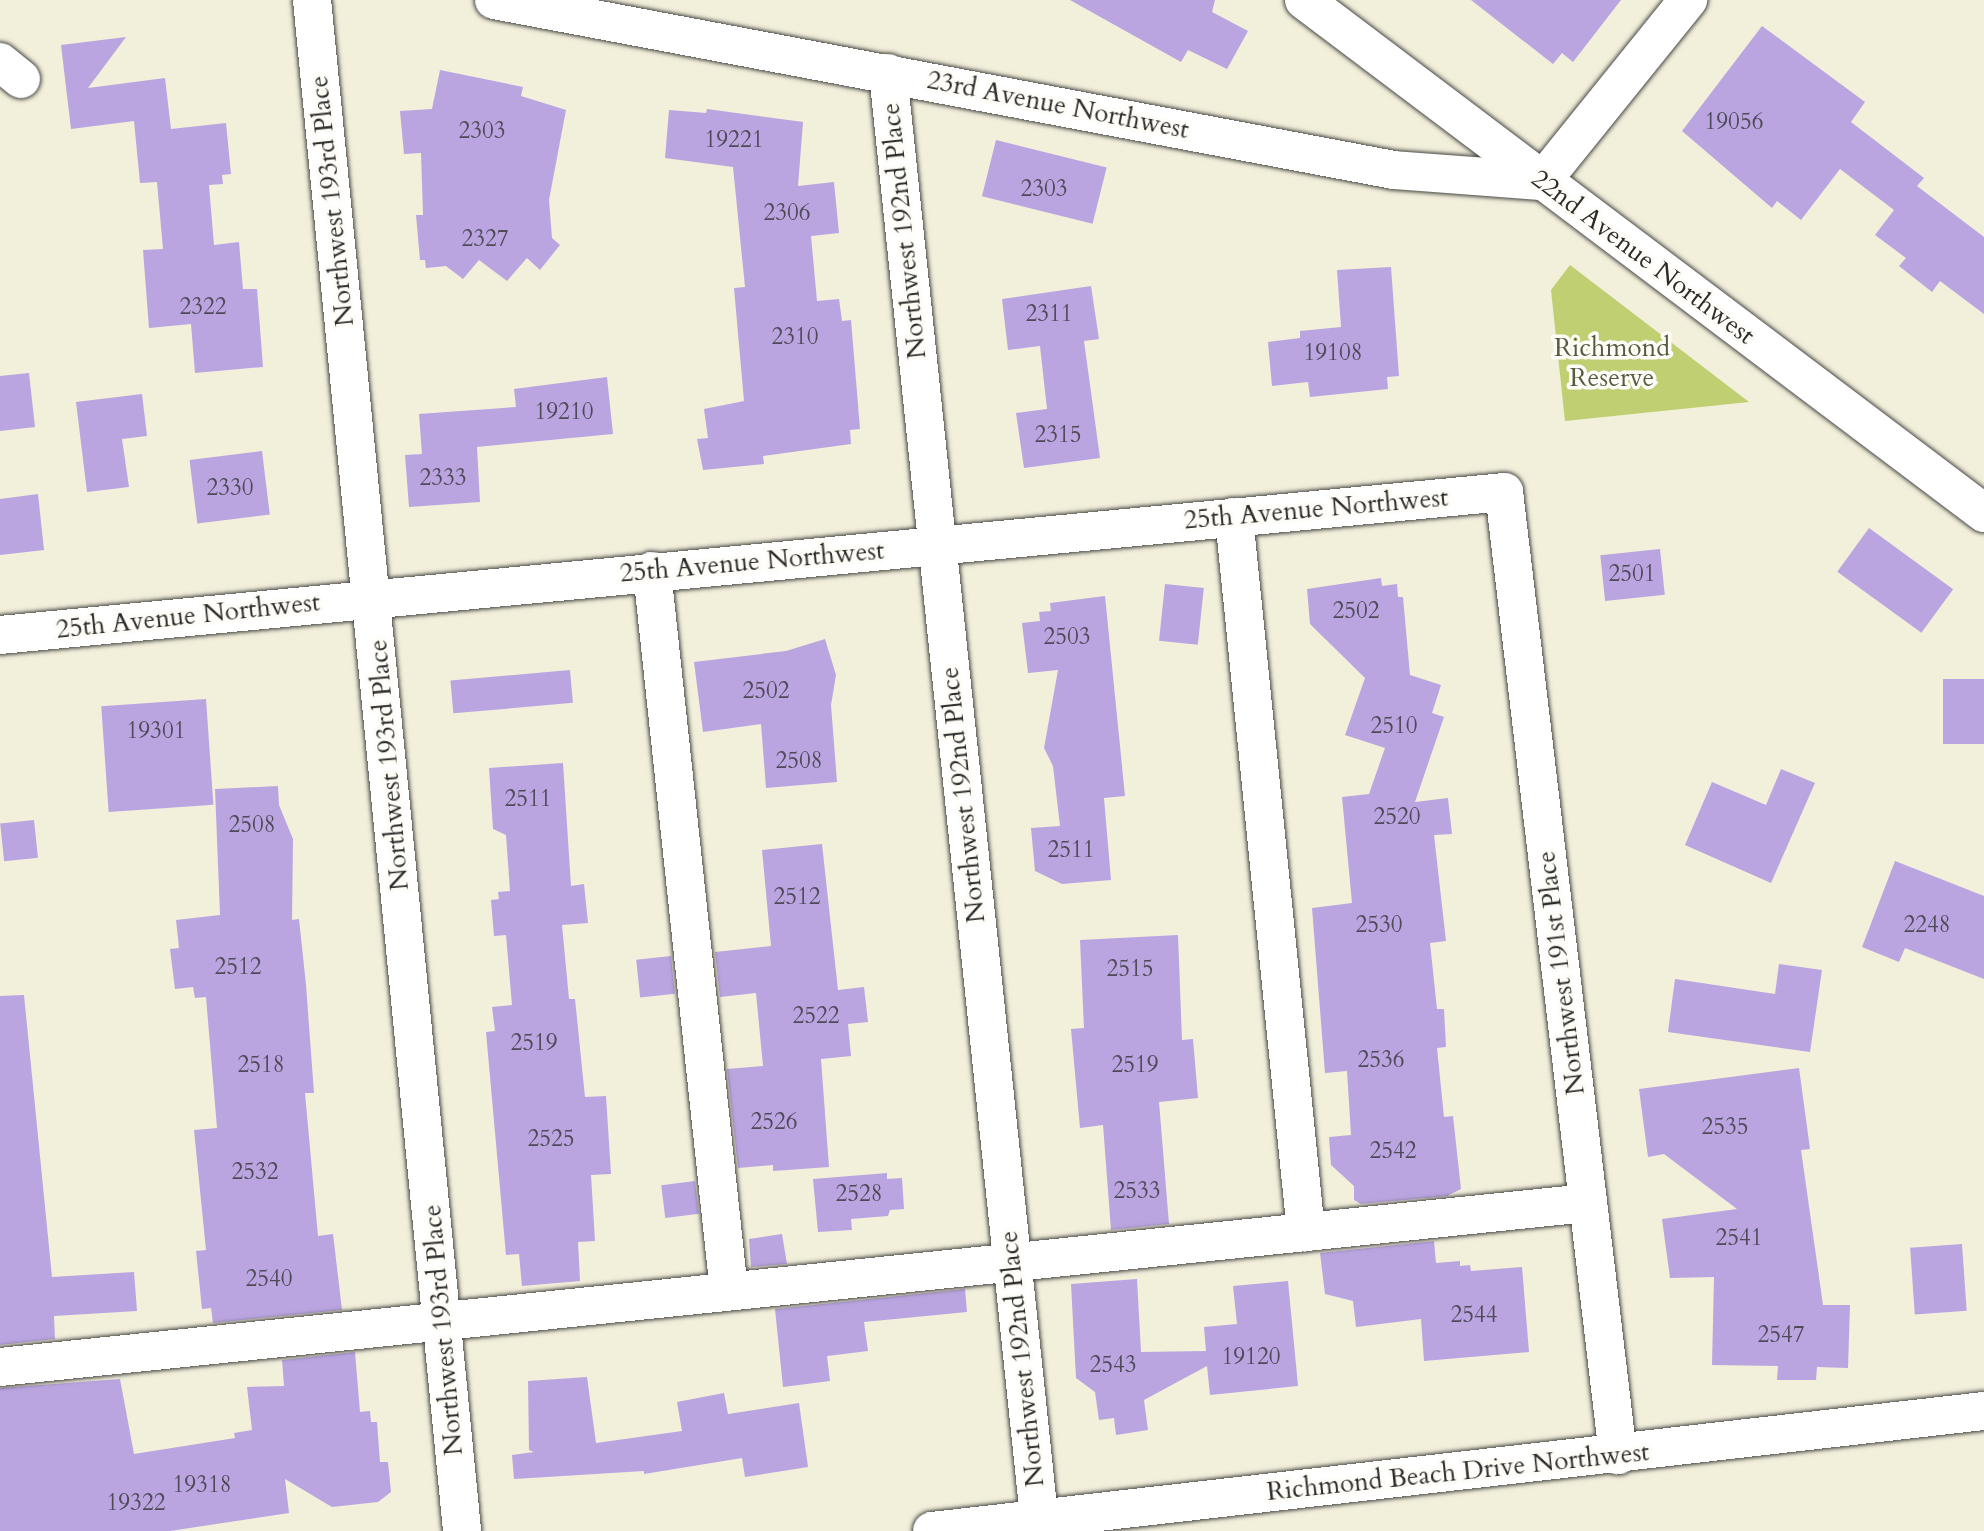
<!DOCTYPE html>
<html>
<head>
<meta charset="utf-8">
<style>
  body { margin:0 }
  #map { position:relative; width:1984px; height:1531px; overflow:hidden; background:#f2efdb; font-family:Cardo,serif }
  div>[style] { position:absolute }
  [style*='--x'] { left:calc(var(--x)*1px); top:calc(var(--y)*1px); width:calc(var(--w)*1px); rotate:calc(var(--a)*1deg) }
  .green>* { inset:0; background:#bfcf71 }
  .building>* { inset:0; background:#baa5e1; transform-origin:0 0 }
  .roads { filter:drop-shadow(0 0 2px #494845) drop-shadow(0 0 2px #494845) }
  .minor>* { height:38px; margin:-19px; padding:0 19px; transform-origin:19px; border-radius:19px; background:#fff }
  span { translate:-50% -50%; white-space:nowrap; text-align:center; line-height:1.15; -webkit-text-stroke:7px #fdfcf7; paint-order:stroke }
  .number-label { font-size:23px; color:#4f4a58 }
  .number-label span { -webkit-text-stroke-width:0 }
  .street-label { font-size:26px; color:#2b2b2b }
  .park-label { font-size:26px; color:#575c40 }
</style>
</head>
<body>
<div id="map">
  <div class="green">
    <i style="clip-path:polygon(1570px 265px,1749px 402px,1565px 421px,1551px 290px)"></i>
  </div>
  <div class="building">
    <i style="clip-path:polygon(1070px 0,1215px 0,1212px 12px,1248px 31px,1227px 69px,1188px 50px,1181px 62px)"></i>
    <i style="clip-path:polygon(1471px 0,1621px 0,1573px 62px,1562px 53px,1553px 64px)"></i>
    <i style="clip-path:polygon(1762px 26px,1865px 102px,1851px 122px,1924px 178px,1917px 186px,1984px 237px,1984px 314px,1940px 281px,1932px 292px,1899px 266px,1906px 258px,1875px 235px,1894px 210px,1840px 169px,1801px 220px,1777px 201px,1772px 208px,1682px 131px)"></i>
    <i style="clip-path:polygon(126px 37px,88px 88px,165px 78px,171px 129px,226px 123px,231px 174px,222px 175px,223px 184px,209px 185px,214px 245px,239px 242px,243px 289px,257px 289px,263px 367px,195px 373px,191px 324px,149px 328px,143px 250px,163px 249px,157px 182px,140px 183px,134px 121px,71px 129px,61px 45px)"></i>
    <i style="clip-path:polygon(440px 70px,523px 87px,521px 96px,566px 110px,549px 200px,552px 238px,560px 245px,540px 270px,527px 258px,507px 281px,479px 260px,463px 279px,446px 266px,426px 268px,425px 260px,420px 260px,416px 215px,423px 215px,421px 153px,404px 154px,400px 111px,432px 109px)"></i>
    <i style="clip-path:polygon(707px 109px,803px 122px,798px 186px,834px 182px,839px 233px,811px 236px,817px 301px,839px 299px,842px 321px,851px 320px,860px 429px,850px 430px,851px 444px,763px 456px,764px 464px,703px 470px,697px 439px,708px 438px,704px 409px,744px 401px,734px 288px,745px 287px,733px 167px,665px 158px,669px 110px,706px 113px)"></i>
    <i style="left:996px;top:140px;width:114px;height:58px;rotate:14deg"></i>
    <i style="clip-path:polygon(1391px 267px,1399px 376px,1387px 377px,1388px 389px,1310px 397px,1308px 382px,1272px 386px,1268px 342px,1300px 338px,1300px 331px,1341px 327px,1337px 270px)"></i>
    <i style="clip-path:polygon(1091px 286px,1099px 339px,1084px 341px,1100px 458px,1024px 468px,1016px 413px,1047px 409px,1040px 346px,1008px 350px,1002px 299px)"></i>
    <i style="clip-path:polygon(29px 373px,35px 427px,0 431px,0 376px)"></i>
    <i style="clip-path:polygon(607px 377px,613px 434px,477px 447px,480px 502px,409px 507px,405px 455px,422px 454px,419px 414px,516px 407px,514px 389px)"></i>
    <i style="clip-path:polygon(142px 394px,147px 436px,122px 439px,129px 487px,87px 492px,76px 402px)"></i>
    <i style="left:262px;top:451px;width:64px;height:73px;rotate:83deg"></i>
    <i style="clip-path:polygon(38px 494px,44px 550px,0 555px,0 499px)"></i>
    <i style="left:1869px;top:528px;width:104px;height:54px;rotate:36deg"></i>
    <i style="left:1660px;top:549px;width:46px;height:60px;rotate:84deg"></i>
    <i style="clip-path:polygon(1381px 578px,1382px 586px,1397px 584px,1398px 597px,1403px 597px,1410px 675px,1441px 685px,1432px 713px,1444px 717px,1415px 802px,1448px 798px,1452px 834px,1434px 835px,1446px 941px,1430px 943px,1437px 1009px,1444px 1009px,1446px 1047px,1437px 1048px,1444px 1117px,1453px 1116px,1461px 1189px,1447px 1196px,1361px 1204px,1354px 1200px,1354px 1186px,1331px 1165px,1329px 1137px,1351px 1135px,1347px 1071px,1325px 1073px,1312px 908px,1352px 903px,1342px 797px,1369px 794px,1385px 748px,1345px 735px,1365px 678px,1310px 624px,1307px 589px)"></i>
    <i style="left:1165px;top:584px;width:39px;height:57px;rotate:6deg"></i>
    <i style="clip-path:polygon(1105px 596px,1125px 796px,1104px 798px,1111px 880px,1062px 884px,1035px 871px,1031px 828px,1060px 826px,1053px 766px,1044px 748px,1058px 670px,1028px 673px,1022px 623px,1040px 621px,1039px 612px,1051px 611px,1050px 603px)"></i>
    <i style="clip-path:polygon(825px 639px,836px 675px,831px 705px,837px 782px,766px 788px,761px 724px,703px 732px,694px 662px,786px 651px)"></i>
    <i style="left:570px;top:670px;width:33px;height:120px;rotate:85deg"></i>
    <i style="left:1984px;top:679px;width:65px;height:41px;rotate:90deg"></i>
    <i style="left:206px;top:699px;width:106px;height:105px;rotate:86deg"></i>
    <i style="clip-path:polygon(563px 763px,571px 886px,584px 884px,588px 923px,562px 925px,569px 999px,575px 999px,585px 1097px,606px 1096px,611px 1174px,591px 1175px,595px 1241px,578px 1242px,580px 1281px,522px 1286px,519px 1254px,506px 1255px,486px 1032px,495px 1031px,492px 1007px,512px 1005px,506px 935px,494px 936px,491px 900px,499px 899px,498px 892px,510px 891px,506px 835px,493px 829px,489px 768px)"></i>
    <i style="clip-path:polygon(1781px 769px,1815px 783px,1771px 883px,1685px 845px,1712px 782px,1766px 805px)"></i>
    <i style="clip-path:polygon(278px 786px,279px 805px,293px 839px,292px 920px,299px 919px,306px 985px,314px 1093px,305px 1093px,318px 1236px,333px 1234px,342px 1310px,213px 1323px,211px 1308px,202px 1309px,196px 1251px,206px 1250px,194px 1130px,217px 1128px,206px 997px,195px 998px,193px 987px,175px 989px,170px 949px,179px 948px,176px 920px,220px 915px,215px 789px)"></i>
    <i style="left:34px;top:820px;width:38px;height:34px;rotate:84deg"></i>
    <i style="clip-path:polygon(822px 844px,838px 990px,864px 987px,868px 1022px,848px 1024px,851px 1056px,821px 1059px,829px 1167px,773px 1171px,773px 1165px,738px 1168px,727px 1069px,763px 1066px,756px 993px,720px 997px,715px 952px,771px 946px,762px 850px)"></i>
    <i style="clip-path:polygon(1895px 861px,1984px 896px,1984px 979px,1905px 948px,1899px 962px,1862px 947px)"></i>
    <i style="clip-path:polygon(1178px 935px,1182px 1040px,1193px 1039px,1198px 1098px,1159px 1102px,1169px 1224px,1111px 1230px,1103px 1125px,1080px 1128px,1071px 1029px,1084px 1028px,1080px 940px)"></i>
    <i style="left:671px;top:956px;width:38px;height:35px;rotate:84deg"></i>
    <i style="clip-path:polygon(1779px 964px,1822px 970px,1810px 1052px,1668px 1032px,1675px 979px,1775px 994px)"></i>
    <i style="clip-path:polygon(24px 995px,52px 1277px,134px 1272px,137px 1311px,54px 1316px,55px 1339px,0 1345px,0 996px)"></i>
    <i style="clip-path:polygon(1799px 1068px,1810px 1149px,1801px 1150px,1823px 1305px,1850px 1305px,1848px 1368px,1817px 1367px,1816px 1380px,1777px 1380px,1778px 1366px,1712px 1365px,1714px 1277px,1670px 1278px,1662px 1219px,1737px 1209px,1664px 1154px,1648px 1157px,1639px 1089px)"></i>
    <i style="clip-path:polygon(887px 1173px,887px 1179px,902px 1178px,904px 1209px,890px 1210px,888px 1216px,851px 1219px,852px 1230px,818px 1232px,813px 1179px)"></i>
    <i style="left:695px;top:1181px;width:33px;height:34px;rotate:83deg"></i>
    <i style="clip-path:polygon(782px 1234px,787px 1264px,751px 1267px,749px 1239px)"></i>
    <i style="clip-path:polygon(1434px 1241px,1436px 1263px,1460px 1261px,1460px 1266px,1470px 1265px,1471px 1271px,1522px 1267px,1529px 1352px,1424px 1361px,1421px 1319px,1356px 1327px,1353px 1301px,1325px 1294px,1320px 1253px)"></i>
    <i style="left:1962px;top:1244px;width:67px;height:52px;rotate:86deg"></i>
    <i style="clip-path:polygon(1137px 1279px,1141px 1352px,1206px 1351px,1204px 1327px,1237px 1324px,1233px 1286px,1288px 1281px,1298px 1386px,1210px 1395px,1207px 1366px,1144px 1400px,1148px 1430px,1116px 1435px,1114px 1418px,1099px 1420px,1095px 1392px,1076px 1378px,1071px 1284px)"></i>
    <i style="clip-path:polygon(965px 1289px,967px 1312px,864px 1322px,868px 1351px,827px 1356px,830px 1381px,783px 1387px,775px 1309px)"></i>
    <i style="clip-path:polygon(355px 1352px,360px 1412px,370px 1411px,371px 1422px,377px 1422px,380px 1462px,388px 1462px,391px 1492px,378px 1502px,332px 1507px,285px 1479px,289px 1513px,170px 1531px,0 1531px,0 1388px,120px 1379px,134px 1454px,235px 1438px,234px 1433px,252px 1430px,247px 1387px,284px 1386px,282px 1360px)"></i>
    <i style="clip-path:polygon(587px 1377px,596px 1443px,682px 1431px,677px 1402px,724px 1393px,728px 1414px,799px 1403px,808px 1467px,745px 1477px,742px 1458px,644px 1474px,644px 1471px,514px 1479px,512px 1455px,534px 1452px,529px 1450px,528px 1381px)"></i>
  </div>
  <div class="roads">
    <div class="minor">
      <i style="--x:312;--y:0;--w:1538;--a:84.4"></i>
      <i style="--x:494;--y:0;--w:916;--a:10.7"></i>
      <i style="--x:1394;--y:170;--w:148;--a:4.3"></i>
      <i style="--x:1542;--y:181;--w:233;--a:-51.1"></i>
      <i style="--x:1304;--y:0;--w:852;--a:37.03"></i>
      <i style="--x:0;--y:62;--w:27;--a:39"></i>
      <i style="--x:888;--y:73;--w:1452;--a:84.03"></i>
      <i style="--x:1234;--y:517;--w:719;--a:84.25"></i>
      <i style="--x:652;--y:571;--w:724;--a:83.9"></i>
      <i style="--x:0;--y:635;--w:1511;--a:-5.43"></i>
      <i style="--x:1504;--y:492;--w:970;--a:83.25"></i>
      <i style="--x:0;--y:1367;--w:1596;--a:-5.9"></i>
      <i style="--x:932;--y:1531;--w:1059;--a:-6.51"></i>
    </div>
  </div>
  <div class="number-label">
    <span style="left:1734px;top:122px">19056</span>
    <span style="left:482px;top:131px">2303</span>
    <span style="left:734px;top:140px">19221</span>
    <span style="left:1044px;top:189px">2303</span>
    <span style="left:787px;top:213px">2306</span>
    <span style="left:485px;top:239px">2327</span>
    <span style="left:203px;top:307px">2322</span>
    <span style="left:1049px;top:314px">2311</span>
    <span style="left:795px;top:337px">2310</span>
    <span style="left:1333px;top:353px">19108</span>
    <span style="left:564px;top:412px">19210</span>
    <span style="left:1058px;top:435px">2315</span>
    <span style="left:443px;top:478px">2333</span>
    <span style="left:230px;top:488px">2330</span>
    <span style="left:1632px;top:574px">2501</span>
    <span style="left:1356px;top:611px">2502</span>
    <span style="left:1067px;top:637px">2503</span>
    <span style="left:766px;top:691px">2502</span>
    <span style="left:1394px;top:726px">2510</span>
    <span style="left:156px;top:731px">19301</span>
    <span style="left:799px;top:761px">2508</span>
    <span style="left:528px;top:799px">2511</span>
    <span style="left:1397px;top:817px">2520</span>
    <span style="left:252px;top:825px">2508</span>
    <span style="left:1071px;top:850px">2511</span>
    <span style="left:797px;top:897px">2512</span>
    <span style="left:1379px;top:925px">2530</span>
    <span style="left:1927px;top:925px">2248</span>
    <span style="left:238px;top:967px">2512</span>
    <span style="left:1130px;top:969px">2515</span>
    <span style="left:816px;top:1016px">2522</span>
    <span style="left:534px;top:1043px">2519</span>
    <span style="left:1381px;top:1060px">2536</span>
    <span style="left:261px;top:1065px">2518</span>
    <span style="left:1135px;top:1065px">2519</span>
    <span style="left:774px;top:1122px">2526</span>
    <span style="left:1725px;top:1127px">2535</span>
    <span style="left:551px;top:1139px">2525</span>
    <span style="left:1393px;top:1151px">2542</span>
    <span style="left:255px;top:1172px">2532</span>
    <span style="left:1137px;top:1191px">2533</span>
    <span style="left:859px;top:1194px">2528</span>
    <span style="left:1739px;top:1238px">2541</span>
    <span style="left:269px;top:1279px">2540</span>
    <span style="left:1474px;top:1315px">2544</span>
    <span style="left:1781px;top:1335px">2547</span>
    <span style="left:1251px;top:1357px">19120</span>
    <span style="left:1113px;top:1365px">2543</span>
    <span style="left:202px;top:1485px">19318</span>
    <span style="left:136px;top:1503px">19322</span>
  </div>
  <div class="street-label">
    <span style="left:1058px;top:105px;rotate:11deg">23rd Avenue Northwest</span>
    <span style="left:332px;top:201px;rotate:-96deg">Northwest 193rd Place</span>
    <span style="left:904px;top:231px;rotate:-96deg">Northwest 192nd Place</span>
    <span style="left:1643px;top:257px;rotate:37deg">22nd Avenue Northwest</span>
    <span style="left:1316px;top:509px;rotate:-5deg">25th Avenue Northwest</span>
    <span style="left:752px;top:562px;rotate:-5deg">25th Avenue Northwest</span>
    <span style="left:188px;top:616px;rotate:-6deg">25th Avenue Northwest</span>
    <span style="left:389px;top:765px;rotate:-95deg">Northwest 193rd Place</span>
    <span style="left:963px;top:795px;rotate:-96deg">Northwest 192nd Place</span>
    <span style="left:1561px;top:973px;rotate:-97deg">Northwest 191st Place</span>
    <span style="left:443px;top:1330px;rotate:-95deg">Northwest 193rd Place</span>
    <span style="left:1022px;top:1359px;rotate:-96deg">Northwest 192nd Place</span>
    <span style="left:1458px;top:1472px;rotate:-6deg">Richmond Beach Drive Northwest</span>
  </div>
  <div class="park-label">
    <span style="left:1612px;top:363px">Richmond<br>Reserve</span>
  </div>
</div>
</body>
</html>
